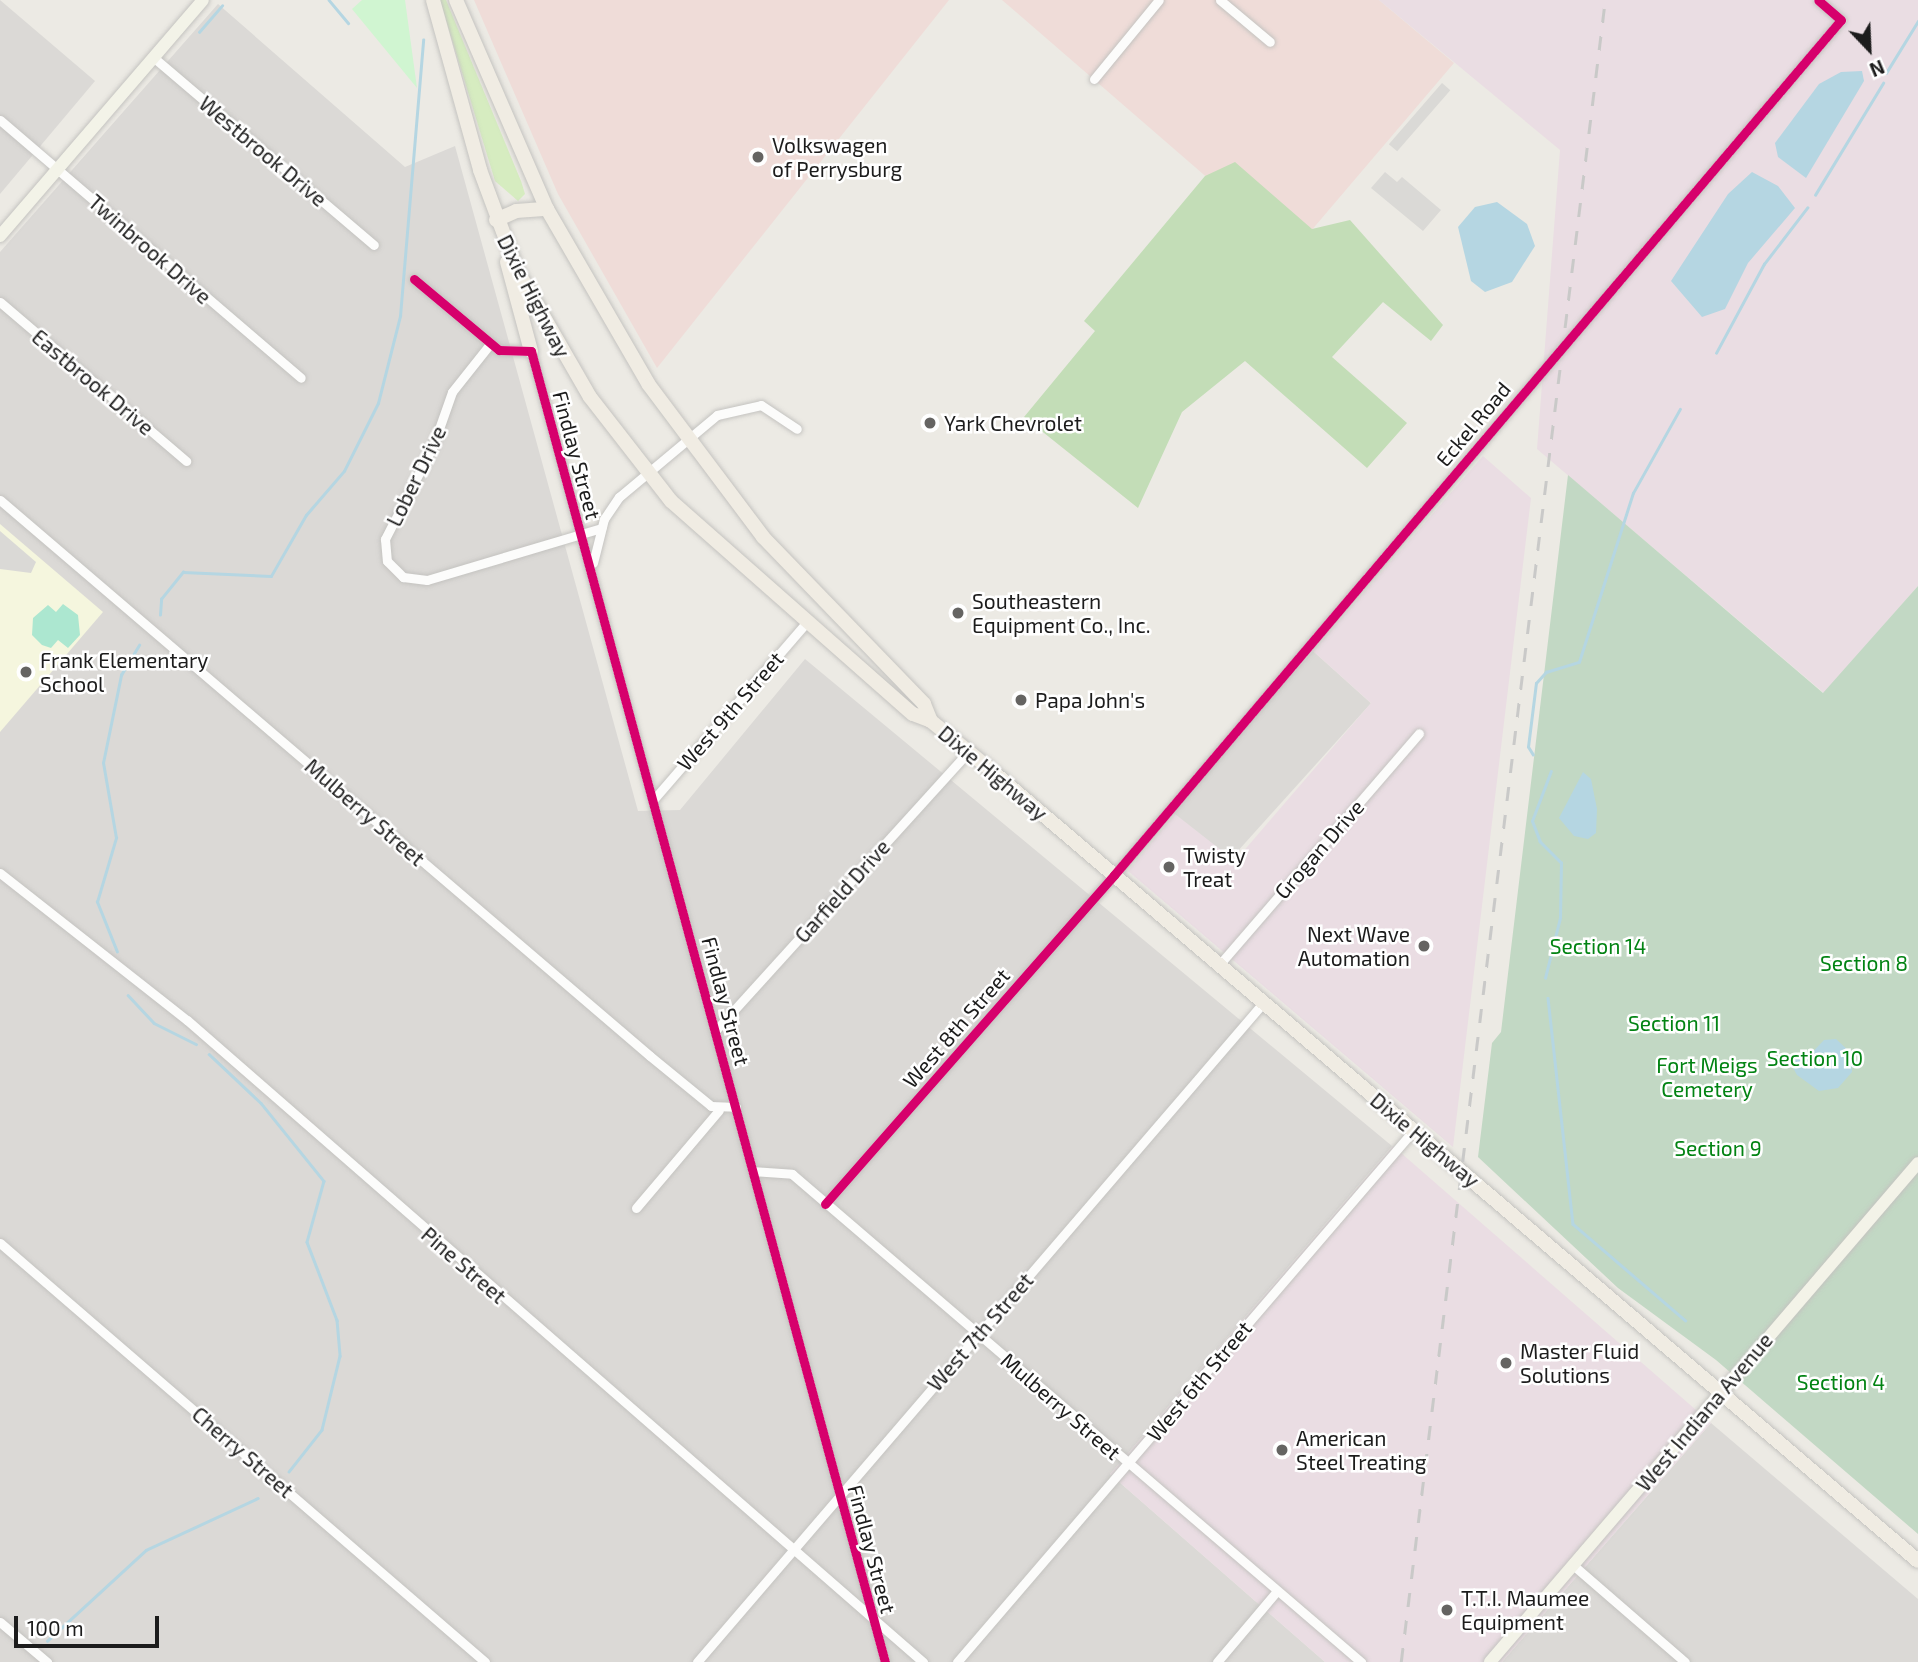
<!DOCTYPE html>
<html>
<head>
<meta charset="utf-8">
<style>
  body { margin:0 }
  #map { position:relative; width:1918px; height:1662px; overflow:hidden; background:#eceae4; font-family:"Exo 2",sans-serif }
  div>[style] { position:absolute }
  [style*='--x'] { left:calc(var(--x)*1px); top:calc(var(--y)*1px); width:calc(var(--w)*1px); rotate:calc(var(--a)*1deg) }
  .residential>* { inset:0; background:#dbd9d6; transform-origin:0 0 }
  .commercial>* { inset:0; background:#efdcd8 }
  .industrial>* { inset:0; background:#eadde3 }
  .education>* { inset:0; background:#f5f6de }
  .grass>* { inset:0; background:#d6ecc0 }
  .forest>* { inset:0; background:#c3ddb7 }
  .cemetery>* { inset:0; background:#c2d8c4 }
  .park>* { inset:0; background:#d0f5d1 }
  .pitch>* { inset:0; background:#ace7d0 }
  .parking>* { inset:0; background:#dad9d6; transform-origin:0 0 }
  .water>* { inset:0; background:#b5d6e2 }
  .stream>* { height:2.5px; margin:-1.25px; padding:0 1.25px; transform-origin:1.25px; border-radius:1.25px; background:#b5d6e2 }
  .roads { filter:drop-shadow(0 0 2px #c4c3c0) drop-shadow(0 0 2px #c4c3c0) }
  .street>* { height:9px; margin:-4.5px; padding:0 4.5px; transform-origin:4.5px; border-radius:4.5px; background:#fcfcfb }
  .secondary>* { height:12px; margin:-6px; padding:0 6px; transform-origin:6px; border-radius:6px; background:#f3f3e8 }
  .primary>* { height:14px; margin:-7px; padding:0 7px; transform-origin:7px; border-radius:7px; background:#f0ece3 }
  .rail>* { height:2.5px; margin-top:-1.25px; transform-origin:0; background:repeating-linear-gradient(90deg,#c9c9c8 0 14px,transparent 0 28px) }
  .cycleway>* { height:9px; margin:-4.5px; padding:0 4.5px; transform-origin:4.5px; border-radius:4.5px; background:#d6006c }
  .dots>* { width:19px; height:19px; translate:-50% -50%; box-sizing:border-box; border:4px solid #fff; border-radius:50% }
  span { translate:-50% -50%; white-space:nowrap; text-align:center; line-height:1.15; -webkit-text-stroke:5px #fff; paint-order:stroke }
  .poi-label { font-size:21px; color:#1c1c1c }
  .left { translate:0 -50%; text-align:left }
  .right { translate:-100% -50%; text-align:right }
  .street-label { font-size:21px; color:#1c1c1c }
  .park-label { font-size:21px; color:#028313 }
  .north { position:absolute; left:1834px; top:14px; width:70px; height:70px; -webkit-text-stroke:5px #fff; paint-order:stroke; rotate:157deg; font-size:19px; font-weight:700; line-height:28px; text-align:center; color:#1c1c1c }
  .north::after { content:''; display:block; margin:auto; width:24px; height:32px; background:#1c1c1c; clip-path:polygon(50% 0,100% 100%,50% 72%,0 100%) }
  .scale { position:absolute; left:14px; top:1616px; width:145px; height:32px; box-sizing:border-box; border:4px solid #1c1c1c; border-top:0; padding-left:9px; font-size:21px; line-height:24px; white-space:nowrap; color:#1c1c1c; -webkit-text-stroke:5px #fff; paint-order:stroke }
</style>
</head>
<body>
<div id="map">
  <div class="residential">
    <i style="clip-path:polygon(0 0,95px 81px,0 194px)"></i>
    <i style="clip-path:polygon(218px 4px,405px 167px,455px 146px,638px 811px,680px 810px,805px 659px,1392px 1146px,1110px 1474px,1325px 1662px,0 1662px,0 252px)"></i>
    <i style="left:1313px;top:651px;width:78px;height:214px;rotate:42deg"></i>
    <i style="clip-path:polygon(1711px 1423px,1918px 1599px,1918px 1662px,1502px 1662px)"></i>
  </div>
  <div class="commercial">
    <i style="clip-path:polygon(474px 0,949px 0,657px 368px,558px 194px)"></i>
    <i style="clip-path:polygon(1002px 0,1379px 0,1454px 63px,1293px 252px)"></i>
  </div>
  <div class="industrial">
    <i style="clip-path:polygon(1379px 0,1918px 0,1918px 586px,1824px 693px,1537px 449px,1560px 150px)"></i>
    <i style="clip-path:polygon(1483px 456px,1531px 498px,1453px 1147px,1128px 871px,1175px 814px,1235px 861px,1371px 703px,1313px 651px)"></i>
    <i style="clip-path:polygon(1393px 1146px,1711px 1423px,1502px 1662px,1325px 1662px,1110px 1474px)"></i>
  </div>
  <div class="education">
    <i style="clip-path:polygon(0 524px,103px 612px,0 732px)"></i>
  </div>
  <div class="grass">
    <i style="clip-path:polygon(440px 0,446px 0,521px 181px,525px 194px,518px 201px,495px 181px)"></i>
  </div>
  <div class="forest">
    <i style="clip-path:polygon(1235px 162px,1312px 229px,1350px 220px,1443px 325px,1431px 341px,1383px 302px,1332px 357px,1407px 423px,1367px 468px,1245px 361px,1182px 412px,1138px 508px,1024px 417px,1095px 331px,1084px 321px,1205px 176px)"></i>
  </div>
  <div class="cemetery">
    <i style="clip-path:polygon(1568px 475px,1823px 693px,1918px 586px,1918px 1534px,1716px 1360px,1618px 1288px,1478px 1157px,1492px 1043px,1501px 1032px)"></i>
  </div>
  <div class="park">
    <i style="clip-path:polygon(362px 0,405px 0,417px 88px,352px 9px)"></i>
  </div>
  <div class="pitch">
    <i style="clip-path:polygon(63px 604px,78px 615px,80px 635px,68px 648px,58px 640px,51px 648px,42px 645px,32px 635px,33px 618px,48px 605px,56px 612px)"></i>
  </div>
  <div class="parking">
    <i style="left:1442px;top:83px;width:11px;height:81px;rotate:41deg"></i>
    <i style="clip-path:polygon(1385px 172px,1397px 182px,1402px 177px,1441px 210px,1423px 231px,1371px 188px)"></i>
    <i style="clip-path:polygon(0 531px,36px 562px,31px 573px,0 569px)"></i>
  </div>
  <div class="water">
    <i style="clip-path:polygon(1841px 72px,1862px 71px,1864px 81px,1806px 178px,1778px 157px,1775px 143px,1819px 84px)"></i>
    <i style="clip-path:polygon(1752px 172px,1778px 186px,1795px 208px,1748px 263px,1725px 309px,1702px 317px,1671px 281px,1728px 194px)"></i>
    <i style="clip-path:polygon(1497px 202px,1527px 224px,1535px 246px,1512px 282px,1485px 292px,1471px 281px,1458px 227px,1475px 207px)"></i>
    <i style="clip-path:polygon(1583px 772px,1591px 779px,1597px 809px,1596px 833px,1588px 839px,1574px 836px,1559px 818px)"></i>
    <i style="clip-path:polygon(1836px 1039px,1851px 1053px,1852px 1072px,1838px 1088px,1819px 1091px,1797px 1075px,1785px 1053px,1805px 1060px,1824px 1040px)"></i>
  </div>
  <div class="stream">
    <i style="--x:329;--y:0;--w:30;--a:50"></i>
    <i style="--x:199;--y:32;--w:35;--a:-49"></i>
    <i style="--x:1886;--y:73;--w:61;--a:-58.4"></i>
    <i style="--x:1815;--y:195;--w:131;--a:-58.7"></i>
    <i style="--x:1716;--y:353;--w:101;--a:-61.7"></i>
    <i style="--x:1764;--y:264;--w:71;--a:-52.5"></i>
    <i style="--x:160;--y:615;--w:16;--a:-86"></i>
    <i style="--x:161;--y:599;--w:35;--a:-51"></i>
    <i style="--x:183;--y:572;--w:88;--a:2.6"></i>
    <i style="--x:271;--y:576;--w:70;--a:-60.2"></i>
    <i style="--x:306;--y:515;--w:58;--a:-49.2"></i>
    <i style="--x:344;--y:471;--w:76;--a:-63.4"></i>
    <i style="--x:378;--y:403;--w:90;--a:-75.8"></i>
    <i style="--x:400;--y:316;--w:277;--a:-85.2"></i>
    <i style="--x:1533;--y:755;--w:9;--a:-122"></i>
    <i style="--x:1528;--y:747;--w:64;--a:-82.9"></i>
    <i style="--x:1536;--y:683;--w:15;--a:-48"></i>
    <i style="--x:1546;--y:672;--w:34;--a:-17"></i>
    <i style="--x:1579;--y:662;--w:177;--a:-72.3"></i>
    <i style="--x:1633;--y:493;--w:96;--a:-60.8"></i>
    <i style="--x:117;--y:952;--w:54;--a:-111.8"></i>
    <i style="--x:97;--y:902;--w:67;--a:-73.5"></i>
    <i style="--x:116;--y:838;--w:76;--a:-99.8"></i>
    <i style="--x:103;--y:763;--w:90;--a:-78.4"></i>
    <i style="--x:121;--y:675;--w:35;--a:-59"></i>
    <i style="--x:1545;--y:978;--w:62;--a:-76"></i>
    <i style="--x:1560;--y:918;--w:55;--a:-89"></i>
    <i style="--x:1561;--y:863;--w:30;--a:-135"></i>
    <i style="--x:1540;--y:842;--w:22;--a:-111"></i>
    <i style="--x:1532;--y:821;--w:53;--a:-69.2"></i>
    <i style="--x:128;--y:995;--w:38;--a:47"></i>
    <i style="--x:154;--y:1023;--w:47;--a:26.6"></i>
    <i style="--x:1548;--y:998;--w:227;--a:83.7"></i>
    <i style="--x:1573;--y:1224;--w:148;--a:40.6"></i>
    <i style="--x:209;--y:1054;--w:71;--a:43.3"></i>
    <i style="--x:261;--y:1103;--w:100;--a:51.1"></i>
    <i style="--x:324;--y:1181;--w:63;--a:105.6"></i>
    <i style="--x:307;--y:1242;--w:84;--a:69"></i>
    <i style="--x:337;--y:1320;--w:36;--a:85"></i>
    <i style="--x:340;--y:1356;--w:76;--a:103.7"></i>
    <i style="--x:322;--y:1430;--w:53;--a:128.2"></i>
    <i style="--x:47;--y:1641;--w:134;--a:-42.6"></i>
    <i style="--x:146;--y:1550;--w:123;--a:-24.9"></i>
  </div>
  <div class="roads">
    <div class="street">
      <i style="--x:1220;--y:0;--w:65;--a:40"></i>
      <i style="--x:153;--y:57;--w:290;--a:40.4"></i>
      <i style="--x:1094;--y:79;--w:102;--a:-50.6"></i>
      <i style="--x:0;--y:120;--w:396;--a:40.6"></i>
      <i style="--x:414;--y:279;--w:111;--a:39.9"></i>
      <i style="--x:499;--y:350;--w:32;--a:2"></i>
      <i style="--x:531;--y:351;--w:1358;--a:74.89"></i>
      <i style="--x:0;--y:302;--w:245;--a:40.5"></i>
      <i style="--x:490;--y:344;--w:61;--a:128.4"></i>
      <i style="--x:452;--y:392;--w:57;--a:109.4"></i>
      <i style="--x:433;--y:446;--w:105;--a:117.3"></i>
      <i style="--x:385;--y:539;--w:22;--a:85"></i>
      <i style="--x:387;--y:561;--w:23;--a:45"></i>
      <i style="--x:403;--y:577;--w:24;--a:7"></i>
      <i style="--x:427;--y:580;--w:182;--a:-16.6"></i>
      <i style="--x:0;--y:500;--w:855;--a:40.54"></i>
      <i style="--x:650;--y:1056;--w:79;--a:39.3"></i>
      <i style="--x:711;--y:1106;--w:25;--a:2"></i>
      <i style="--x:593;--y:563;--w:45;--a:-76"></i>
      <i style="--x:604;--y:519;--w:27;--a:-56"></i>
      <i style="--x:619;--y:497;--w:128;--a:-39.9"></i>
      <i style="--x:717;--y:415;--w:45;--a:-12.8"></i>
      <i style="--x:761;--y:405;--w:43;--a:33.7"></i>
      <i style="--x:654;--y:799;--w:233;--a:-49.2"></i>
      <i style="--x:0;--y:873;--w:238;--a:38.2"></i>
      <i style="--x:187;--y:1020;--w:977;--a:41.1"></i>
      <i style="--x:1219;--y:965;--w:306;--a:-49.2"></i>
      <i style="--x:716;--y:1030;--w:375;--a:-47.8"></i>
      <i style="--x:753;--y:1171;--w:39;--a:4"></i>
      <i style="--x:792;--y:1174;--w:750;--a:40.62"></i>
      <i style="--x:825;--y:1204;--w:438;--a:-48.7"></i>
      <i style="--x:1114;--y:875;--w:1122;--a:-49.63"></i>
      <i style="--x:1841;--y:20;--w:30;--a:-139"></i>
      <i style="--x:636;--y:1208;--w:128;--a:-49.7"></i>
      <i style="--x:0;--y:1243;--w:641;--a:40.82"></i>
      <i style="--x:1573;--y:1565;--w:148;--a:40.9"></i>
      <i style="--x:0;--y:1622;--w:62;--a:40.4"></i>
      <i style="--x:697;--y:1662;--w:869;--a:-49.34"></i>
      <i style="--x:957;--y:1662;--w:700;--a:-49.35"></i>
      <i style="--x:1217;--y:1662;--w:93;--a:-49.8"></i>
    </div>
    <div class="secondary">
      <i style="--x:0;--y:236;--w:311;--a:-49.3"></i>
      <i style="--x:1490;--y:1662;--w:657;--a:-49.38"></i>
    </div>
    <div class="primary">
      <i style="--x:433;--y:0;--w:176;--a:74.5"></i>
      <i style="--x:480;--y:170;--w:109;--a:69.6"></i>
      <i style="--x:518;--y:272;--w:144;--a:60.1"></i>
      <i style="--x:590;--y:397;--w:132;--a:52.1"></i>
      <i style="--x:671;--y:501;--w:322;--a:41.4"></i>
      <i style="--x:913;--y:714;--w:19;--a:21"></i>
      <i style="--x:931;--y:721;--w:70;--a:39.2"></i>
      <i style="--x:985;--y:765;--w:1226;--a:40.47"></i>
      <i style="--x:456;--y:0;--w:228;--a:66.5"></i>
      <i style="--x:547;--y:209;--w:203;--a:59.9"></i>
      <i style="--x:649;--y:385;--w:190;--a:53.1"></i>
      <i style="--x:763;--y:537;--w:232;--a:46"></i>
      <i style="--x:924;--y:704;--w:18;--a:68"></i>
      <i style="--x:496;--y:220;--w:22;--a:-24"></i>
      <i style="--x:516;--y:211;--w:31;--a:-4"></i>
      <i style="--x:507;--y:262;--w:92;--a:74.9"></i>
    </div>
  </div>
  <div class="rail">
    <i style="--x:1401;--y:1662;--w:1674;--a:-83"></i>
  </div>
  <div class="cycleway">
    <i style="--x:414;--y:279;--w:111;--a:39.9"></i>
    <i style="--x:499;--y:350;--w:32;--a:2"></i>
    <i style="--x:531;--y:351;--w:1358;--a:74.89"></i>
    <i style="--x:825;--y:1204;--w:438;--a:-48.7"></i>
    <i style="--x:1114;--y:875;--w:1122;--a:-49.63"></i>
    <i style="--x:1841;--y:20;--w:30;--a:-139"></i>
  </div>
  <div class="dots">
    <i style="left:758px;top:157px;background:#656462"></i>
    <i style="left:930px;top:423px;background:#656462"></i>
    <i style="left:958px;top:613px;background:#656462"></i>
    <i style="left:26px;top:672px;background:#656462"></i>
    <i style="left:1021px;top:700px;background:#656462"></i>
    <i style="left:1169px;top:867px;background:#656462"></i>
    <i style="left:1424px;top:946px;background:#656462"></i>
    <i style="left:1506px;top:1363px;background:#656462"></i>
    <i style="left:1282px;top:1450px;background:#656462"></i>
    <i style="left:1447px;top:1610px;background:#656462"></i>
  </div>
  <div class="poi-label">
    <span class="left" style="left:772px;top:157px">Volkswagen<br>of Perrysburg</span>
    <span class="left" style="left:944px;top:423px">Yark Chevrolet</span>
    <span class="left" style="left:972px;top:613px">Southeastern<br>Equipment Co., Inc.</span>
    <span class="left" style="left:40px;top:672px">Frank Elementary<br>School</span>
    <span class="left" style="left:1035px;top:700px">Papa John's</span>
    <span class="left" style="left:1183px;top:867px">Twisty<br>Treat</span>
    <span class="right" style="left:1410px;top:946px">Next Wave<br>Automation</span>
    <span class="left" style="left:1520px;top:1363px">Master Fluid<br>Solutions</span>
    <span class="left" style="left:1296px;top:1450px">American<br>Steel Treating</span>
    <span class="left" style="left:1461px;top:1610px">T.T.I. Maumee<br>Equipment</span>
  </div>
  <div class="street-label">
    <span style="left:263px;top:151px;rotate:40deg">Westbrook Drive</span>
    <span style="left:150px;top:249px;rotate:41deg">Twinbrook Drive</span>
    <span style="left:534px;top:296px;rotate:63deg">Dixie Highway</span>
    <span style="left:93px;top:382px;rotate:40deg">Eastbrook Drive</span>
    <span style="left:1473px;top:424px;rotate:-50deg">Eckel Road</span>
    <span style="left:577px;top:455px;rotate:75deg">Findlay Street</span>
    <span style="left:416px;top:476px;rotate:-64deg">Lober Drive</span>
    <span style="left:730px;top:711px;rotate:-49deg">West 9th Street</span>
    <span style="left:993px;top:773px;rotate:40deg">Dixie Highway</span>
    <span style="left:365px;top:812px;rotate:41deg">Mulberry Street</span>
    <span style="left:1319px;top:849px;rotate:-49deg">Grogan Drive</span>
    <span style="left:842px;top:891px;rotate:-48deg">Garfield Drive</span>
    <span style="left:726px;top:1001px;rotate:75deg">Findlay Street</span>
    <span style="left:956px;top:1028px;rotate:-49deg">West 8th Street</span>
    <span style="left:1425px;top:1140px;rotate:40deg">Dixie Highway</span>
    <span style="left:464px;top:1265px;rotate:41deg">Pine Street</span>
    <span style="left:980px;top:1332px;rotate:-49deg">West 7th Street</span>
    <span style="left:1199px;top:1381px;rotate:-50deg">West 6th Street</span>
    <span style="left:1061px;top:1406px;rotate:41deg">Mulberry Street</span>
    <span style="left:1704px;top:1412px;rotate:-50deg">West Indiana Avenue</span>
    <span style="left:243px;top:1452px;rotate:41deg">Cherry Street</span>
    <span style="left:872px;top:1549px;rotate:75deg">Findlay Street</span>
  </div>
  <div class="park-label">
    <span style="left:1598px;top:946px">Section 14</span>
    <span style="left:1864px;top:963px">Section 8</span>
    <span style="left:1674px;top:1023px">Section 11</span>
    <span style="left:1815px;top:1058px">Section 10</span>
    <span style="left:1707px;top:1077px">Fort Meigs<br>Cemetery</span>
    <span style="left:1718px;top:1148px">Section 9</span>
    <span style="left:1841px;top:1382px">Section 4</span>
  </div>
  <div class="north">N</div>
  <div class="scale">100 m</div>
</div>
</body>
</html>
